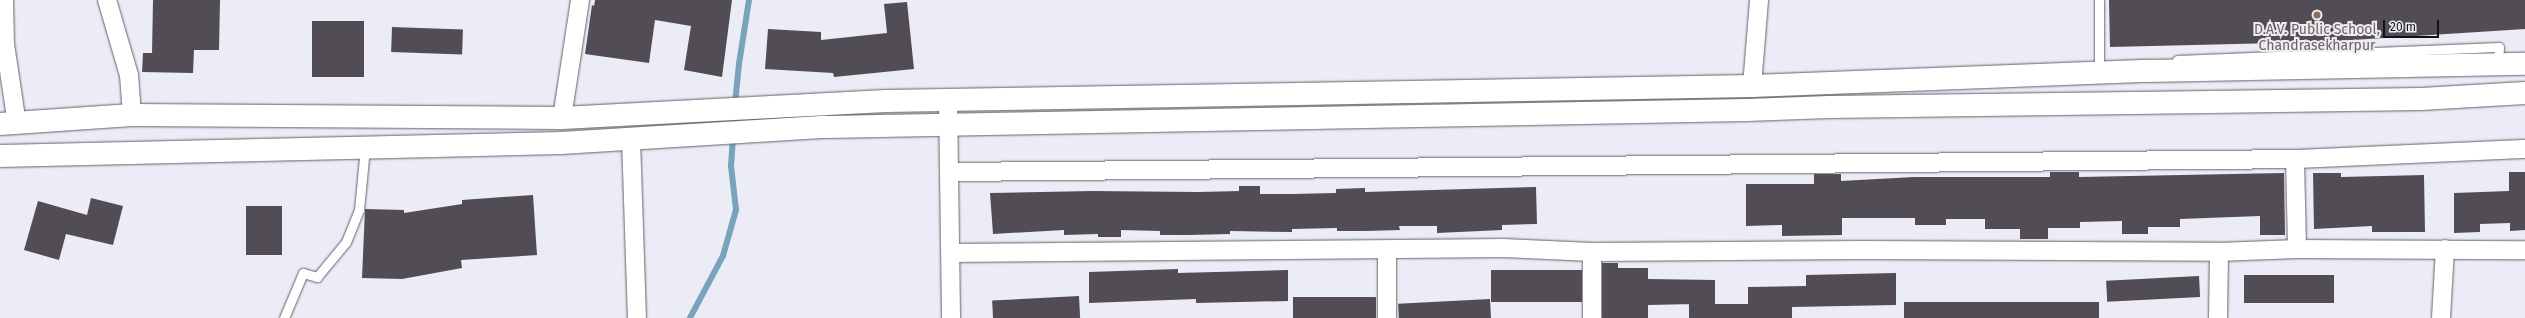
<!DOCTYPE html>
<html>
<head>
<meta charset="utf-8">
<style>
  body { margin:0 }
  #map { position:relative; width:2525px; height:318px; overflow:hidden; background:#ebecf6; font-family:"Fira Sans",sans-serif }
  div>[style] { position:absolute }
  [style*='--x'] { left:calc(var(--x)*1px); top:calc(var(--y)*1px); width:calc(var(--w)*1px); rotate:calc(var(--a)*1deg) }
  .stream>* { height:5.5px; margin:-2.75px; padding:0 2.75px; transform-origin:2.75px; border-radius:2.75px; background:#78a3bb }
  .building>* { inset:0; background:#524d55; transform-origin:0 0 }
  .roads { filter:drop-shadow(0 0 1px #62626b) drop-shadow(0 0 1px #62626b) }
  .lane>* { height:9px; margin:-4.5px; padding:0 4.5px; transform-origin:4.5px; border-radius:4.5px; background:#fff }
  .street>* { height:18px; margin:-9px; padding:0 9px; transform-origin:9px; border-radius:9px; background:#fff }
  .secondary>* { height:22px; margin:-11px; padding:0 11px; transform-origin:11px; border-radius:11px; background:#fff }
  .dots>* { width:11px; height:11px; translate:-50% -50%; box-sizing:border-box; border:2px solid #ebecf6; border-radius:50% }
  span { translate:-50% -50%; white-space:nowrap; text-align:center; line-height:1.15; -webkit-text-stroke:4px #ebecf6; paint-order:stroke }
  .education-label { font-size:14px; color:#785e54 }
  .scale { position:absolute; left:2383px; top:20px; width:56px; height:18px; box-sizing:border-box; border:2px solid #121215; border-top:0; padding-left:5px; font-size:12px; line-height:14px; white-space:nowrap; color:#121215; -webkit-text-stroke:3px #ebecf6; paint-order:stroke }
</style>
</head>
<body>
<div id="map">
  <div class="stream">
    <i style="--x:735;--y:104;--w:40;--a:-84.3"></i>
    <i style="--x:739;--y:64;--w:65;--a:-81.1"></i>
    <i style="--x:690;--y:318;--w:70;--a:-62"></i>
    <i style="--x:723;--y:256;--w:48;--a:-74.2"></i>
    <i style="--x:736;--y:210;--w:44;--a:-96.5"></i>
    <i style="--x:731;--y:166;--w:29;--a:-86"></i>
  </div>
  <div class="building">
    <i style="clip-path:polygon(153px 0,220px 0,219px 50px,194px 50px,193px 73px,142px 72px,143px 53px,152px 53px)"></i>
    <i style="clip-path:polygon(595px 0,732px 0,722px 77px,684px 70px,691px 26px,655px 20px,649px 63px,585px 54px,592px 5px,594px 6px)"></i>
    <i style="clip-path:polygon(2109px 0,2525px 0,2525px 29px,2321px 42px,2110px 47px)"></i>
    <i style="clip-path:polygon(907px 2px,914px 69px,834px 77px,833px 73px,765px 69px,768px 29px,821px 32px,821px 40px,887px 33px,884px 4px)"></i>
    <i style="left:312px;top:21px;width:52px;height:56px"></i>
    <i style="left:392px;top:27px;width:71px;height:25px;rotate:2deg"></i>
    <i style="clip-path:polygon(2050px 172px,2079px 172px,2079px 177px,2284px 173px,2285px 235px,2260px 235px,2260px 216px,2180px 219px,2180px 227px,2148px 227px,2148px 234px,2122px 234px,2122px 221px,2080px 222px,2080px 228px,2048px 228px,2048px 239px,2020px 239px,2020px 229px,1985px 229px,1985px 219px,1946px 219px,1946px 225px,1915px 225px,1915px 218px,1842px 218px,1842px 235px,1782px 236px,1782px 225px,1746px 226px,1746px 184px,1814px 184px,1814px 174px,1841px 174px,1841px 181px,1914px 177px,2050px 177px)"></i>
    <i style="clip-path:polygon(2509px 172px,2525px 172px,2525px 230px,2510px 231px,2510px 223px,2480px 224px,2480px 232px,2454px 233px,2454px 193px,2509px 191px)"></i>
    <i style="clip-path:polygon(2313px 173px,2341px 173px,2341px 177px,2424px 175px,2425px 232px,2372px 232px,2372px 226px,2314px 229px)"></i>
    <i style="clip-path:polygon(1239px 186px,1260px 186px,1260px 194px,1292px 194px,1336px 193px,1336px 189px,1365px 188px,1365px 192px,1536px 187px,1537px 224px,1502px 225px,1502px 230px,1437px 233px,1437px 226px,1399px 226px,1400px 230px,1365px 231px,1337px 231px,1337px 228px,1292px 229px,1292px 232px,1230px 231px,1230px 234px,1189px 235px,1160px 235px,1160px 231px,1121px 230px,1121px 237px,1098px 237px,1098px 234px,1064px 235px,1064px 230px,993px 234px,990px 193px,1092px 191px,1199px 192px,1239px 191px)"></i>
    <i style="clip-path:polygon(533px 195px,537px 255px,461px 260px,462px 268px,402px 279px,362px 278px,365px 209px,404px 210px,404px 213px,462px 204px,462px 200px)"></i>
    <i style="clip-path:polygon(91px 198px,123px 206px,113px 245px,66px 234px,59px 260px,24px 250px,38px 201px,87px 215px)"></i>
    <i style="left:246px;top:206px;width:36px;height:49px"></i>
    <i style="clip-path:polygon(1602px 263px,1618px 263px,1618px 268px,1648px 268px,1648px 279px,1715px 280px,1715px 304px,1748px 304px,1748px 287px,1806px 286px,1806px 275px,1896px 273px,1896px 305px,1792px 307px,1792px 318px,1689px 318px,1689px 304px,1695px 304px,1648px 305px,1648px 318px,1602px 318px)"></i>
    <i style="clip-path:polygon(1178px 269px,1178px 273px,1288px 270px,1288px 301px,1196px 303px,1196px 299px,1089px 303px,1089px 272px)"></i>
    <i style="left:1582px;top:270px;width:32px;height:91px;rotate:90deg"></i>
    <i style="left:2334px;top:275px;width:28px;height:90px;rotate:90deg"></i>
    <i style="left:2199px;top:276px;width:21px;height:93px;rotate:87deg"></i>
    <i style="left:1079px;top:296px;width:22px;height:87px;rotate:87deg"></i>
    <i style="left:1376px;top:297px;width:21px;height:83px;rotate:90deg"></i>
    <i style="left:1490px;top:299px;width:19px;height:92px;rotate:87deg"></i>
    <i style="left:2099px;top:302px;width:16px;height:195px;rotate:90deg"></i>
  </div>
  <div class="roads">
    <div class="lane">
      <i style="--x:2099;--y:0;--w:72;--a:90"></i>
      <i style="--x:2177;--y:60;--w:322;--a:-2.3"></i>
      <i style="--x:2499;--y:47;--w:17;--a:93"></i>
      <i style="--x:284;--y:318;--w:49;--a:-67.1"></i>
      <i style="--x:303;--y:273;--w:15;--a:16"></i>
      <i style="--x:317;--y:277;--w:45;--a:-50.4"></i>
      <i style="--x:346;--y:242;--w:35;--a:-68"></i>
      <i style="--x:359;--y:210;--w:62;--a:-84.5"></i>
    </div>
    <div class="street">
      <i style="--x:4;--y:0;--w:44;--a:88.7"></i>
      <i style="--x:5;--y:44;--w:81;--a:81.5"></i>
      <i style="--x:107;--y:0;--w:78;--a:73.7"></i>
      <i style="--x:129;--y:75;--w:40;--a:85.7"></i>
      <i style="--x:1752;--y:86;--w:86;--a:-85.3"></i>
      <i style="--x:948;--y:100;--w:218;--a:89.2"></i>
      <i style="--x:562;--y:118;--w:119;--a:-81.3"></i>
      <i style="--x:631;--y:139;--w:179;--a:88.1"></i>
      <i style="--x:2295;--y:159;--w:90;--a:88.7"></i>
      <i style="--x:950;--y:172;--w:1345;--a:-0.55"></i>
      <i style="--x:2295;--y:159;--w:230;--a:-2.5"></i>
      <i style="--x:1387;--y:250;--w:68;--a:90"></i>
      <i style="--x:951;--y:253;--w:552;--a:-0.52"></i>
      <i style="--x:1503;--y:248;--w:89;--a:2.6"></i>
      <i style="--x:1592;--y:252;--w:270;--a:-0.4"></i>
      <i style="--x:1862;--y:250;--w:357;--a:0.3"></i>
      <i style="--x:2219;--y:252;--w:78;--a:-2.2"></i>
      <i style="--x:2297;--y:249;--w:228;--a:0.3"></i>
      <i style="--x:1592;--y:318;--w:66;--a:-90"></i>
      <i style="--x:2218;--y:318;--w:66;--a:-89.1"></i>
      <i style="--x:2441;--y:318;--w:69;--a:-86.7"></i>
    </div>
    <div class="secondary">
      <i style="--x:0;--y:124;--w:132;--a:-3.9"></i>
      <i style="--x:132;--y:115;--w:430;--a:0.4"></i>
      <i style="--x:562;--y:118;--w:324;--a:-3"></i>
      <i style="--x:886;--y:101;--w:866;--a:-0.99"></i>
      <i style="--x:1752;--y:86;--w:396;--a:-2.2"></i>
      <i style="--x:2148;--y:71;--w:377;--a:-1.1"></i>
      <i style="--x:0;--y:156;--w:561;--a:-1.33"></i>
      <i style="--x:561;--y:143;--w:265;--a:-3.5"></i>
      <i style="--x:826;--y:127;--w:921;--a:-1.06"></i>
      <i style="--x:1747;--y:110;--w:82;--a:-2.1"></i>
      <i style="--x:1829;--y:107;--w:592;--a:-0.77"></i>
      <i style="--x:2421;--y:99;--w:104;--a:-3.3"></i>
    </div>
  </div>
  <div class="dots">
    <i style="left:2317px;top:15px;background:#8d6e63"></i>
  </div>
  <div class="education-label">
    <span style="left:2317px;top:38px">D.A.V. Public School,<br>Chandrasekharpur</span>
  </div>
  <div class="scale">20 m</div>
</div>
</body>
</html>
